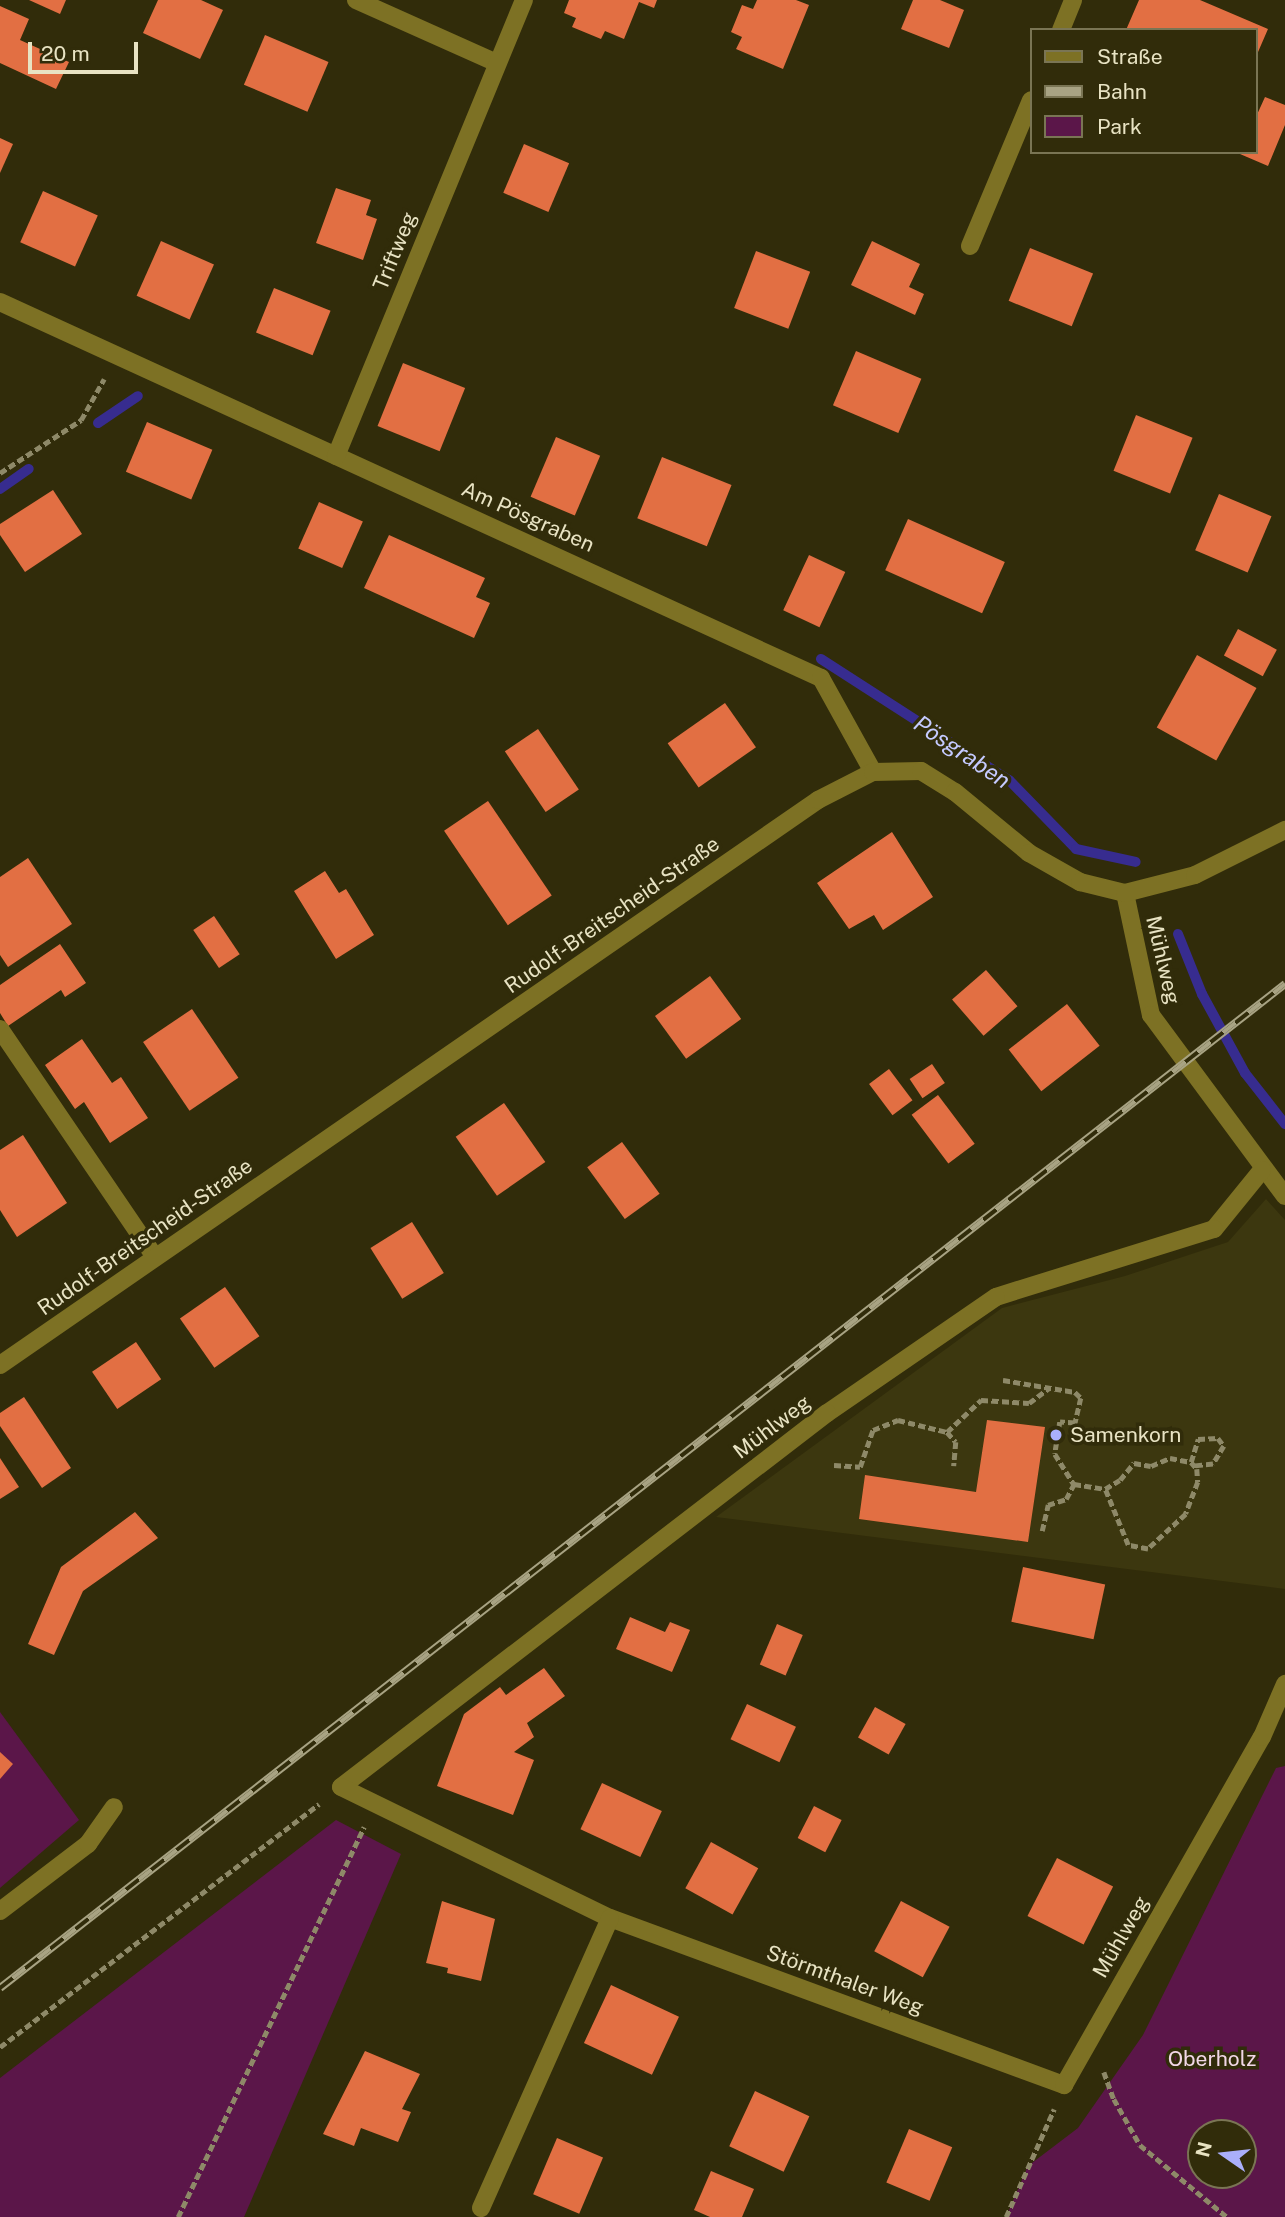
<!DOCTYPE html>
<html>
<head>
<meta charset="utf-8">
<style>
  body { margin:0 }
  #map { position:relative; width:1285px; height:2217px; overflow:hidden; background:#312c0a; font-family:"Public Sans",sans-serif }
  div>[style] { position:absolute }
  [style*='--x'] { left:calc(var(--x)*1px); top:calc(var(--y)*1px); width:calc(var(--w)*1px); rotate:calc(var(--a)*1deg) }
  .built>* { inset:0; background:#3c370f }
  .green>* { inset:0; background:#5b1649 }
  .stream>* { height:10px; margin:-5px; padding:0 5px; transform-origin:5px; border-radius:5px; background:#372c8f }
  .building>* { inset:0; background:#e26f43; transform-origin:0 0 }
  .path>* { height:4.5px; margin-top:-2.25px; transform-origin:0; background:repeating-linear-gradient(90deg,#8e8968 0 7px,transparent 0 10.5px) }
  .minor>* { height:18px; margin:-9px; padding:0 9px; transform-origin:9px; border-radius:9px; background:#7d7124 }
  .rail>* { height:8px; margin-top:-4px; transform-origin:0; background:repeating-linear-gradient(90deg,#312c0a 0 16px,#a8a383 0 32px); box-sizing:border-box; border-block:2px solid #a8a383 }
  .dots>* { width:19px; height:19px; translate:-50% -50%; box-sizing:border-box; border:4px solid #312c0a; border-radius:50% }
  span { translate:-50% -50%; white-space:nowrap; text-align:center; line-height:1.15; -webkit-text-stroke:7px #312c0a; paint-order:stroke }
  .street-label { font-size:21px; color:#e8e3c3 }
  .poi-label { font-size:21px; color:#e8e3c3 }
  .left { translate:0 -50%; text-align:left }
  .park-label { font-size:21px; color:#f2d7e7 }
  .water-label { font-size:23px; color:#c5caff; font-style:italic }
  .legend { position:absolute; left:1030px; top:28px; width:228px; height:126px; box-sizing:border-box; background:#312c0a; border:2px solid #7a7554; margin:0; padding:9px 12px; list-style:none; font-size:21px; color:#e8e3c3 }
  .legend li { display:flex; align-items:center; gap:14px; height:35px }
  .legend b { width:35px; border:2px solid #7a7554 }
  .north { position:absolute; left:1187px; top:2119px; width:70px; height:70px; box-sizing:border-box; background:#312c0a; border:2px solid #7a7554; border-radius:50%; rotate:284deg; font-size:19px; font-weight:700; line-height:28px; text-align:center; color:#e8e3c3 }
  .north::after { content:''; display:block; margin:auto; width:24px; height:32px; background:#aaaffb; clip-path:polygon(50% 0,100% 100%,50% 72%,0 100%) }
  .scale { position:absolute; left:28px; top:42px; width:110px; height:32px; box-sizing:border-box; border:4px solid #e8e3c3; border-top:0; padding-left:9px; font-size:21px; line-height:24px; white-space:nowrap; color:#e8e3c3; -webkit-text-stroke:5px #312c0a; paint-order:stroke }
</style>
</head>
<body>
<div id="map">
  <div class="built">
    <i style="clip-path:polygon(1266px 1199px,1285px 1220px,1285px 1589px,716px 1517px,1002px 1308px,1125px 1276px,1228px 1242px)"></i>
  </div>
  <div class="green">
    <i style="clip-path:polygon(0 1712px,79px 1820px,0 1888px)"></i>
    <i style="clip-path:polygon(evenodd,1285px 1766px,1285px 2217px,1006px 2217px,1028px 2166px,1078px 2128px,1143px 2035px,1276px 1768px,1285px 1766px,1243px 2133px,1243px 2175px,1201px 2175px,1201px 2133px,1243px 2133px)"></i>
    <i style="clip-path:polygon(336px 1820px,401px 1854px,244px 2217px,0 2217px,0 2078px)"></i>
  </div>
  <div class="stream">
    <i style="--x:98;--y:423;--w:48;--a:-34"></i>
    <i style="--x:0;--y:489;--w:35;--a:-35"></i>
    <i style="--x:821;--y:659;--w:224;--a:32.8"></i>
    <i style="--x:1009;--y:780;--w:96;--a:45.8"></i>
    <i style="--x:1076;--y:849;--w:61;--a:12.2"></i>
    <i style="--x:1178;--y:934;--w:65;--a:68.2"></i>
    <i style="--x:1202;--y:994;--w:90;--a:61.4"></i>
    <i style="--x:1245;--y:1073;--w:65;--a:51.9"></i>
  </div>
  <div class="building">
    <i style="clip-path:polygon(29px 0,66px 0,60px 14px)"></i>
    <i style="clip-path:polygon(158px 0,201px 0,223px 10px,200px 59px,143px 33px)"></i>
    <i style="clip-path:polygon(569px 0,657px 0,654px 8px,639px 2px,624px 39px,605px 31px,601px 39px,572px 27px,576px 18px,564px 13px)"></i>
    <i style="clip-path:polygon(757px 0,796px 0,809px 5px,783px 69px,736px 49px,742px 37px,731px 32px,742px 5px,753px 9px)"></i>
    <i style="clip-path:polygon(913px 0,940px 0,964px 10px,949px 48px,901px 29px)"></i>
    <i style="clip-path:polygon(1139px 0,1200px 0,1268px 29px,1255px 59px,1255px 30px,1126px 30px)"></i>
    <i style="clip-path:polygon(0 6px,29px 19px,20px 40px,69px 62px,56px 89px,0 63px)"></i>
    <i style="left:265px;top:35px;width:69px;height:54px;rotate:23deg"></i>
    <i style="clip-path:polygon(1265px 97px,1285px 105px,1285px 125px,1268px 166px,1240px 154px,1255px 152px,1255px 119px)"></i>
    <i style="clip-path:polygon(0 138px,13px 144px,0 173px)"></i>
    <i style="left:524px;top:144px;width:49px;height:53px;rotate:23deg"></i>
    <i style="clip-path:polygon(336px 188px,371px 200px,366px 215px,377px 219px,363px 260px,316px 243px)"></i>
    <i style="left:43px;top:191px;width:60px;height:56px;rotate:24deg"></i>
    <i style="left:161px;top:241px;width:58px;height:60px;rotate:24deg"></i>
    <i style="clip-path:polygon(872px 241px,920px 264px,909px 287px,924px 294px,915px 315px,851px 285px)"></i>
    <i style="left:1030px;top:248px;width:68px;height:57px;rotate:22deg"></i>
    <i style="left:756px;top:251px;width:58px;height:61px;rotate:21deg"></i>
    <i style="left:274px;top:288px;width:61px;height:48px;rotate:22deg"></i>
    <i style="left:856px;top:351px;width:71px;height:59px;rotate:23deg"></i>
    <i style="left:403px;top:363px;width:67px;height:68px;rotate:22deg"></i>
    <i style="left:1136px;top:415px;width:61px;height:60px;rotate:22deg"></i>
    <i style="left:147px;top:422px;width:71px;height:54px;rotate:23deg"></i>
    <i style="left:556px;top:437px;width:48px;height:65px;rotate:23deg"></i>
    <i style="left:662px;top:457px;width:75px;height:66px;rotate:22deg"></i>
    <i style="clip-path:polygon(53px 490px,82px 534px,25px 572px,0 535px,0 524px)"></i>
    <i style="left:1219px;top:494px;width:57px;height:61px;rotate:23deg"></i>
    <i style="left:319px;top:502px;width:48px;height:51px;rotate:24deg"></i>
    <i style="left:908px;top:519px;width:106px;height:56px;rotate:24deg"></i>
    <i style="clip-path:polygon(389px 535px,485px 578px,476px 597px,490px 603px,474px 638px,364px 588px)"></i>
    <i style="left:809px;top:555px;width:40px;height:61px;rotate:25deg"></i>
    <i style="left:1238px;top:629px;width:44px;height:30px;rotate:28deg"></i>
    <i style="left:1197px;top:655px;width:68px;height:83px;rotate:29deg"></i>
    <i style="left:725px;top:703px;width:54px;height:70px;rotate:55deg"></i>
    <i style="left:538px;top:729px;width:73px;height:40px;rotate:56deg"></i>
    <i style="left:488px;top:801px;width:114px;height:53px;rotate:56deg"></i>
    <i style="clip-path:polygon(892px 832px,933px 897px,883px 930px,874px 915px,849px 929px,817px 883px)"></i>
    <i style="clip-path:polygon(28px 858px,72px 924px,8px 967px,0 955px,0 877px)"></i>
    <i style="clip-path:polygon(325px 871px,339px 893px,346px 889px,374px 935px,336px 959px,294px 891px)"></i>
    <i style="left:214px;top:916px;width:46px;height:25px;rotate:56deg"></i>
    <i style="clip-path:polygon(60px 944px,86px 983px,65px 997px,61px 990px,8px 1026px,0 1013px,0 985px)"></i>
    <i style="left:986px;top:970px;width:48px;height:45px;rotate:49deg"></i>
    <i style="left:710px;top:976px;width:53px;height:68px;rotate:54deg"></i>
    <i style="left:1067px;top:1004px;width:53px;height:74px;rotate:52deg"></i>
    <i style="left:192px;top:1009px;width:83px;height:59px;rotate:56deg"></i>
    <i style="clip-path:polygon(82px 1039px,112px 1083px,121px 1077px,148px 1118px,110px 1143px,84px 1102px,75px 1109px,45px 1065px)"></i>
    <i style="left:932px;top:1064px;width:23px;height:27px;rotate:56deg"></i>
    <i style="left:889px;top:1069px;width:39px;height:25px;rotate:53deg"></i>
    <i style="left:938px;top:1095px;width:61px;height:33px;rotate:53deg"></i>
    <i style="left:504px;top:1103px;width:72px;height:59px;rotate:55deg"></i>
    <i style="clip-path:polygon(23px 1135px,67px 1203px,17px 1237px,0 1210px,0 1150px)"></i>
    <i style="left:622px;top:1142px;width:64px;height:43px;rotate:54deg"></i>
    <i style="left:412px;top:1222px;width:60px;height:49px;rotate:58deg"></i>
    <i style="left:225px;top:1287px;width:60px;height:55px;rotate:55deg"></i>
    <i style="left:136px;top:1342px;width:45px;height:53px;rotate:56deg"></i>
    <i style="clip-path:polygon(24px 1397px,71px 1468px,42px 1488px,0 1426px,0 1413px)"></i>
    <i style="clip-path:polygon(987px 1420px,1045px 1427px,1028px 1542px,859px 1519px,865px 1475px,976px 1492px)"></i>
    <i style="clip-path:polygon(0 1458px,19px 1487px,0 1499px)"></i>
    <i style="clip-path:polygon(135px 1512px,158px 1538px,83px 1591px,54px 1655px,28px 1644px,61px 1567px)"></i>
    <i style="left:1023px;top:1567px;width:84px;height:56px;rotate:12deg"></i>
    <i style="clip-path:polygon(630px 1617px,665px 1632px,670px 1622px,690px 1630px,672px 1672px,616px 1649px)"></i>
    <i style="left:777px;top:1624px;width:28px;height:44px;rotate:23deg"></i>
    <i style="clip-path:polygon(544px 1668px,565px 1696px,527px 1723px,534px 1737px,514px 1752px,534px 1760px,513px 1815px,437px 1786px,464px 1714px,500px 1687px,506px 1695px)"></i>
    <i style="left:747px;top:1704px;width:54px;height:39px;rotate:25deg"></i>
    <i style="left:875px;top:1707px;width:35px;height:35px;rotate:29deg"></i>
    <i style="clip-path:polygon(0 1752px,13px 1764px,0 1779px)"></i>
    <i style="left:602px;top:1783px;width:66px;height:51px;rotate:25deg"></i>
    <i style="left:814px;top:1806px;width:31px;height:36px;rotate:27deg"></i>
    <i style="left:711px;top:1842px;width:54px;height:53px;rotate:29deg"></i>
    <i style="left:1057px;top:1858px;width:63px;height:65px;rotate:27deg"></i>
    <i style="clip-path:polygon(442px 1901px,495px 1919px,481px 1981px,447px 1973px,448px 1968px,426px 1963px)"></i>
    <i style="left:901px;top:1901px;width:55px;height:57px;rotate:28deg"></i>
    <i style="left:611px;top:1985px;width:75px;height:64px;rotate:25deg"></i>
    <i style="clip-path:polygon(365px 2051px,420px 2074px,402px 2109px,411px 2112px,398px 2142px,361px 2128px,354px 2146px,323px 2134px)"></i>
    <i style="left:755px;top:2091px;width:60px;height:61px;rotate:25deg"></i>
    <i style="left:909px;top:2129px;width:47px;height:58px;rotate:23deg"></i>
    <i style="left:557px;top:2138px;width:50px;height:61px;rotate:23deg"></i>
    <i style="clip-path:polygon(711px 2171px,754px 2189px,742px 2217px,710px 2217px,694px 2210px)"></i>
  </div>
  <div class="path">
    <i style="--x:0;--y:473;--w:97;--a:-33.2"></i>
    <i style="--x:81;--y:420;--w:47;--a:-60.7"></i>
    <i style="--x:1003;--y:1380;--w:73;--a:9.5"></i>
    <i style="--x:1075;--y:1392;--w:8;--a:45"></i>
    <i style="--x:1081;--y:1398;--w:26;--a:103"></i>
    <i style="--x:1075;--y:1423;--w:15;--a:-176"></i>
    <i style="--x:1060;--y:1422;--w:32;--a:99"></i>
    <i style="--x:1055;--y:1454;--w:36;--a:58"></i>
    <i style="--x:1074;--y:1484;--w:31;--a:9"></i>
    <i style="--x:1105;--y:1489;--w:17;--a:-31"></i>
    <i style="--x:1120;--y:1480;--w:22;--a:-51"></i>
    <i style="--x:1134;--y:1463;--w:17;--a:10"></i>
    <i style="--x:1151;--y:1466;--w:21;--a:-23"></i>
    <i style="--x:1170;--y:1458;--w:21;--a:11"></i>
    <i style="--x:1191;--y:1462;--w:9;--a:49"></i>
    <i style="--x:1197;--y:1469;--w:13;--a:86"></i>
    <i style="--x:1198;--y:1482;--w:34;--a:111"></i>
    <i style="--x:1186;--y:1514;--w:52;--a:137.4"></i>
    <i style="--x:1148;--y:1549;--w:20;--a:-169"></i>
    <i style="--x:1128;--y:1545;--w:61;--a:-112.3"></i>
    <i style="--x:947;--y:1432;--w:47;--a:-43.3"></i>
    <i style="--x:981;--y:1400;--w:48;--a:3.6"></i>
    <i style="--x:1029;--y:1403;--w:25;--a:-37"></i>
    <i style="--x:1191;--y:1462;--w:24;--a:-73"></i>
    <i style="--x:1198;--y:1439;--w:20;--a:-3"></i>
    <i style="--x:1218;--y:1438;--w:10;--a:53"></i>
    <i style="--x:1224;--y:1446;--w:21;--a:121"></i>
    <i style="--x:1213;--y:1464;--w:18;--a:174"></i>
    <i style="--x:834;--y:1465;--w:26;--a:4"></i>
    <i style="--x:860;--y:1467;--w:39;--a:-71"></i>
    <i style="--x:873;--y:1430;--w:27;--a:-22"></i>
    <i style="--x:898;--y:1420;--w:50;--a:13.8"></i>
    <i style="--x:947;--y:1432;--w:13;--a:48"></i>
    <i style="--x:956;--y:1442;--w:24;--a:95"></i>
    <i style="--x:1042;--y:1531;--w:27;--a:-77"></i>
    <i style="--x:1048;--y:1505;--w:19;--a:-18"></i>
    <i style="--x:1066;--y:1499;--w:17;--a:-62"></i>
    <i style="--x:0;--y:2047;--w:401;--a:-37.3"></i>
    <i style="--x:1104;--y:2072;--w:29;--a:70"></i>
    <i style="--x:1114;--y:2099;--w:53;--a:60.5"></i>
    <i style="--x:1140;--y:2145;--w:113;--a:39.6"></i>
    <i style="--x:178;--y:2217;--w:432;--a:-64.5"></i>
    <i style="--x:1006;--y:2217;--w:118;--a:-66"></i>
  </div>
  <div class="minor">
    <i style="--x:356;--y:0;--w:154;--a:24.1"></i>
    <i style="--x:1061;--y:30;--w:32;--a:-68"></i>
    <i style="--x:970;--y:246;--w:158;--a:-67.3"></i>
    <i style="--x:0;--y:302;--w:903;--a:24.61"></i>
    <i style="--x:821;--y:678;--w:107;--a:61"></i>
    <i style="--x:336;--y:456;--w:493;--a:-67.6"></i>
    <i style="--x:1125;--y:893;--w:125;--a:78"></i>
    <i style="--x:1151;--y:1015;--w:225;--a:53.5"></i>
    <i style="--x:0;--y:1029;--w:276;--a:55.8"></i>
    <i style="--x:1262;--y:1170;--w:76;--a:129.1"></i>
    <i style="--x:1214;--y:1229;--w:228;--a:162.7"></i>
    <i style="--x:996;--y:1297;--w:205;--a:145.5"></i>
    <i style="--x:827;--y:1413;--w:613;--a:142.42"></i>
    <i style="--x:341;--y:1787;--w:299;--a:26"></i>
    <i style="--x:610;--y:1918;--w:484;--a:20.2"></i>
    <i style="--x:1064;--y:2085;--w:400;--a:-60.4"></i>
    <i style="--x:1262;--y:1737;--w:58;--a:-66.5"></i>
    <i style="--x:0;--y:1365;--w:994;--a:-34.63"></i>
    <i style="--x:818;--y:800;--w:62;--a:-27"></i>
    <i style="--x:873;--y:772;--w:48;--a:-1.2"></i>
    <i style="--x:921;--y:771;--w:40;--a:32"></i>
    <i style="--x:955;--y:792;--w:96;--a:39.5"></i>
    <i style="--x:1029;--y:853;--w:59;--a:29.6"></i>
    <i style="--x:1080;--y:882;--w:46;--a:13.7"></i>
    <i style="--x:1125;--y:893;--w:72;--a:-14.4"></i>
    <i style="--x:1195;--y:875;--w:101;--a:-26.6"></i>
    <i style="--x:0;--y:1911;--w:111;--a:-37.3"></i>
    <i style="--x:88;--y:1844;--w:45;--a:-54.9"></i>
    <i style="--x:481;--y:2208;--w:317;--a:-66"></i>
  </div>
  <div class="rail">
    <i style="--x:0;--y:1988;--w:1631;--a:-38"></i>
  </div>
  <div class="dots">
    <i style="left:1056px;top:1435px;background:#aaaffb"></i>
  </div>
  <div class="street-label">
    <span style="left:395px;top:251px;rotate:-68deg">Triftweg</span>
    <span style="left:528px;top:517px;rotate:24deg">Am Pösgraben</span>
    <span style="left:612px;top:915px;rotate:-35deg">Rudolf-Breitscheid-Straße</span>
    <span style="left:1163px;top:960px;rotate:77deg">Mühlweg</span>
    <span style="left:145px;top:1237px;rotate:-35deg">Rudolf-Breitscheid-Straße</span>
    <span style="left:772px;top:1427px;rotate:-37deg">Mühlweg</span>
    <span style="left:1121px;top:1937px;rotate:-60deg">Mühlweg</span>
    <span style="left:845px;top:1980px;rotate:20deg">Störmthaler Weg</span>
  </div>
  <div class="poi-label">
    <span class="left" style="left:1070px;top:1435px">Samenkorn</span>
  </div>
  <div class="park-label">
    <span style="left:1212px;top:2059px">Oberholz</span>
  </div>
  <div class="water-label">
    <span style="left:962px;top:752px;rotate:34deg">Pösgraben</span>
  </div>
  <ul class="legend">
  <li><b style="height:9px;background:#7d7124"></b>Straße</li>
  <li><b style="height:9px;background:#a8a383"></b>Bahn</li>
  <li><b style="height:19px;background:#5b1649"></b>Park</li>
  </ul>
  <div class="north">N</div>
  <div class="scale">20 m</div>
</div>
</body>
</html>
